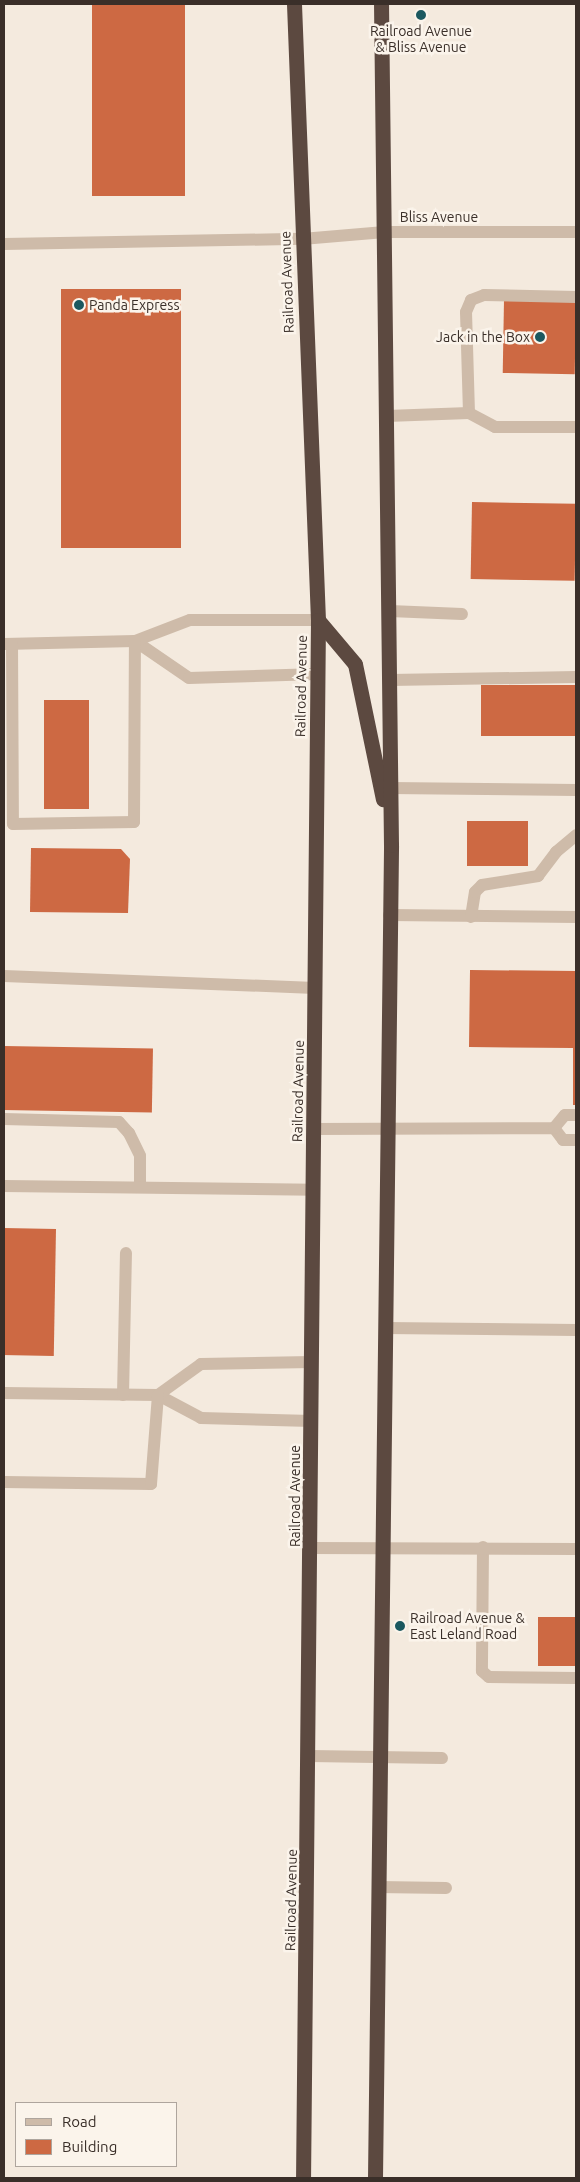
<!DOCTYPE html>
<html>
<head>
<meta charset="utf-8">
<style>
  body { margin:0 }
  #map { position:relative; width:580px; height:2182px; overflow:hidden; background:#f4eade; font-family:Ubuntu,sans-serif }
  div>[style] { position:absolute }
  [style*='--x'] { left:calc(var(--x)*1px); top:calc(var(--y)*1px); width:calc(var(--w)*1px); rotate:calc(var(--a)*1deg) }
  .building>* { inset:0; background:#cd6943; transform-origin:0 0 }
  .lane>* { height:12px; margin:-6px; padding:0 6px; transform-origin:6px; border-radius:6px; background:#cebba9 }
  .street>* { height:12px; margin:-6px; padding:0 6px; transform-origin:6px; border-radius:6px; background:#cebba9 }
  .highway>* { height:15px; margin:-7.5px; padding:0 7.5px; transform-origin:7.5px; border-radius:7.5px; background:#5c4940 }
  .dots>* { width:14px; height:14px; translate:-50% -50%; box-sizing:border-box; border:2px solid #fbf4eb; border-radius:50% }
  span { translate:-50% -50%; white-space:nowrap; text-align:center; line-height:1.15; -webkit-text-stroke:5px #fbf4eb; paint-order:stroke }
  .poi-label { font-size:14px; color:#3a2f29 }
  .left { translate:0 -50%; text-align:left }
  .right { translate:-100% -50%; text-align:right }
  .street-label { font-size:14px; color:#3a2f29 }
  .frame { position:absolute; inset:0; border:5px solid #3a2f29; pointer-events:none }
  .legend { position:absolute; left:15px; top:2102px; width:162px; height:65px; box-sizing:border-box; background:#fbf4eb; border:1px solid #aea59d; margin:0; padding:6px 9px; list-style:none; font-size:15px; color:#3a2f29 }
  .legend li { display:flex; align-items:center; gap:10px; height:25px }
  .legend b { width:25px; border:1px solid #aea59d }
</style>
</head>
<body>
<div id="map">
  <div class="building">
    <i style="left:92px;top:4px;width:93px;height:192px"></i>
    <i style="left:61px;top:289px;width:120px;height:259px"></i>
    <i style="left:504px;top:300px;width:72px;height:73px;rotate:1deg"></i>
    <i style="left:472px;top:502px;width:104px;height:77px;rotate:1deg"></i>
    <i style="left:481px;top:685px;width:95px;height:51px"></i>
    <i style="left:44px;top:700px;width:45px;height:109px"></i>
    <i style="left:467px;top:821px;width:61px;height:45px"></i>
    <i style="clip-path:polygon(31px 848px,121px 849px,130px 859px,128px 913px,30px 912px)"></i>
    <i style="clip-path:polygon(470px 970px,576px 971px,576px 1105px,573px 1105px,573px 1048px,469px 1047px)"></i>
    <i style="left:4px;top:1046px;width:149px;height:64px;rotate:1deg"></i>
    <i style="left:4px;top:1228px;width:52px;height:127px;rotate:1deg"></i>
    <i style="left:576px;top:1617px;width:49px;height:38px;rotate:90deg"></i>
  </div>
  <div class="lane">
    <i style="--x:4;--y:244;--w:298;--a:-1"></i>
    <i style="--x:469;--y:413;--w:101;--a:-91.7"></i>
    <i style="--x:466;--y:312;--w:13;--a:-67"></i>
    <i style="--x:471;--y:300;--w:14;--a:-21"></i>
    <i style="--x:484;--y:295;--w:92;--a:1.2"></i>
    <i style="--x:387;--y:416;--w:82;--a:-2.1"></i>
    <i style="--x:469;--y:413;--w:30;--a:28"></i>
    <i style="--x:495;--y:427;--w:81;--a:0"></i>
    <i style="--x:390;--y:611;--w:72;--a:2.4"></i>
    <i style="--x:135;--y:641;--w:65;--a:34.4"></i>
    <i style="--x:189;--y:678;--w:129;--a:-1.8"></i>
    <i style="--x:4;--y:644;--w:131;--a:-1.3"></i>
    <i style="--x:135;--y:641;--w:59;--a:-20.9"></i>
    <i style="--x:190;--y:620;--w:128;--a:0"></i>
    <i style="--x:12;--y:644;--w:180;--a:89.7"></i>
    <i style="--x:13;--y:824;--w:121;--a:-0.9"></i>
    <i style="--x:134;--y:822;--w:181;--a:-89.7"></i>
    <i style="--x:390;--y:680;--w:186;--a:-0.9"></i>
    <i style="--x:390;--y:788;--w:186;--a:0.6"></i>
    <i style="--x:389;--y:915;--w:187;--a:0.6"></i>
    <i style="--x:471;--y:917;--w:25;--a:-81"></i>
    <i style="--x:475;--y:892;--w:10;--a:-45"></i>
    <i style="--x:482;--y:885;--w:57;--a:-9.1"></i>
    <i style="--x:538;--y:876;--w:30;--a:-53"></i>
    <i style="--x:556;--y:852;--w:26;--a:-40"></i>
    <i style="--x:4;--y:976;--w:311;--a:2.2"></i>
    <i style="--x:4;--y:1119;--w:115;--a:1.5"></i>
    <i style="--x:119;--y:1122;--w:15;--a:48"></i>
    <i style="--x:129;--y:1133;--w:25;--a:64"></i>
    <i style="--x:140;--y:1156;--w:31;--a:90"></i>
    <i style="--x:554;--y:1128;--w:15;--a:53"></i>
    <i style="--x:563;--y:1140;--w:13;--a:0"></i>
    <i style="--x:314;--y:1129;--w:240;--a:-0.2"></i>
    <i style="--x:554;--y:1128;--w:17;--a:-50"></i>
    <i style="--x:565;--y:1115;--w:11;--a:0"></i>
    <i style="--x:4;--y:1186;--w:309;--a:0.7"></i>
    <i style="--x:385;--y:1328;--w:191;--a:0.6"></i>
    <i style="--x:4;--y:1393;--w:154;--a:0.7"></i>
    <i style="--x:158;--y:1395;--w:49;--a:28.1"></i>
    <i style="--x:201;--y:1418;--w:111;--a:1.5"></i>
    <i style="--x:123;--y:1395;--w:142;--a:-88.8"></i>
    <i style="--x:158;--y:1395;--w:53;--a:-35.8"></i>
    <i style="--x:201;--y:1364;--w:111;--a:-1"></i>
    <i style="--x:4;--y:1482;--w:147;--a:0.8"></i>
    <i style="--x:151;--y:1484;--w:89;--a:-85.5"></i>
    <i style="--x:483;--y:1547;--w:124;--a:90.5"></i>
    <i style="--x:482;--y:1671;--w:9;--a:41"></i>
    <i style="--x:489;--y:1677;--w:87;--a:0.7"></i>
    <i style="--x:311;--y:1548;--w:265;--a:0.2"></i>
    <i style="--x:310;--y:1756;--w:132;--a:0.9"></i>
    <i style="--x:378;--y:1887;--w:68;--a:0.8"></i>
  </div>
  <div class="street">
    <i style="--x:302;--y:239;--w:83;--a:-4.8"></i>
    <i style="--x:385;--y:232;--w:191;--a:0"></i>
  </div>
  <div class="highway">
    <i style="--x:294;--y:4;--w:616;--a:87.77"></i>
    <i style="--x:318;--y:620;--w:1558;--a:90.55"></i>
    <i style="--x:318;--y:620;--w:57;--a:49.9"></i>
    <i style="--x:355;--y:664;--w:138;--a:78.3"></i>
    <i style="--x:375;--y:2178;--w:1333;--a:-89.31"></i>
    <i style="--x:391;--y:845;--w:841;--a:-90.68"></i>
  </div>
  <div class="dots">
    <i style="left:421px;top:15px;background:#1b585f"></i>
    <i style="left:79px;top:305px;background:#1b585f"></i>
    <i style="left:540px;top:337px;background:#1b585f"></i>
    <i style="left:400px;top:1626px;background:#1b585f"></i>
  </div>
  <div class="poi-label">
    <span style="left:421px;top:39px">Railroad Avenue<br>&amp; Bliss Avenue</span>
    <span class="left" style="left:89px;top:305px">Panda Express</span>
    <span class="right" style="left:530px;top:337px">Jack in the Box</span>
    <span class="left" style="left:410px;top:1626px">Railroad Avenue &amp;<br>East Leland Road</span>
  </div>
  <div class="street-label">
    <span style="left:439px;top:217px">Bliss Avenue</span>
    <span style="left:287px;top:282px;rotate:-92deg">Railroad Avenue</span>
    <span style="left:301px;top:686px;rotate:-89deg">Railroad Avenue</span>
    <span style="left:298px;top:1091px;rotate:-89deg">Railroad Avenue</span>
    <span style="left:295px;top:1496px;rotate:-90deg">Railroad Avenue</span>
    <span style="left:291px;top:1900px;rotate:-89deg">Railroad Avenue</span>
  </div>
  <div class="frame"></div>
  <ul class="legend">
  <li><b style="height:6px;background:#cebba9"></b>Road</li>
  <li><b style="height:14px;background:#cd6943"></b>Building</li>
  </ul>
</div>
</body>
</html>
